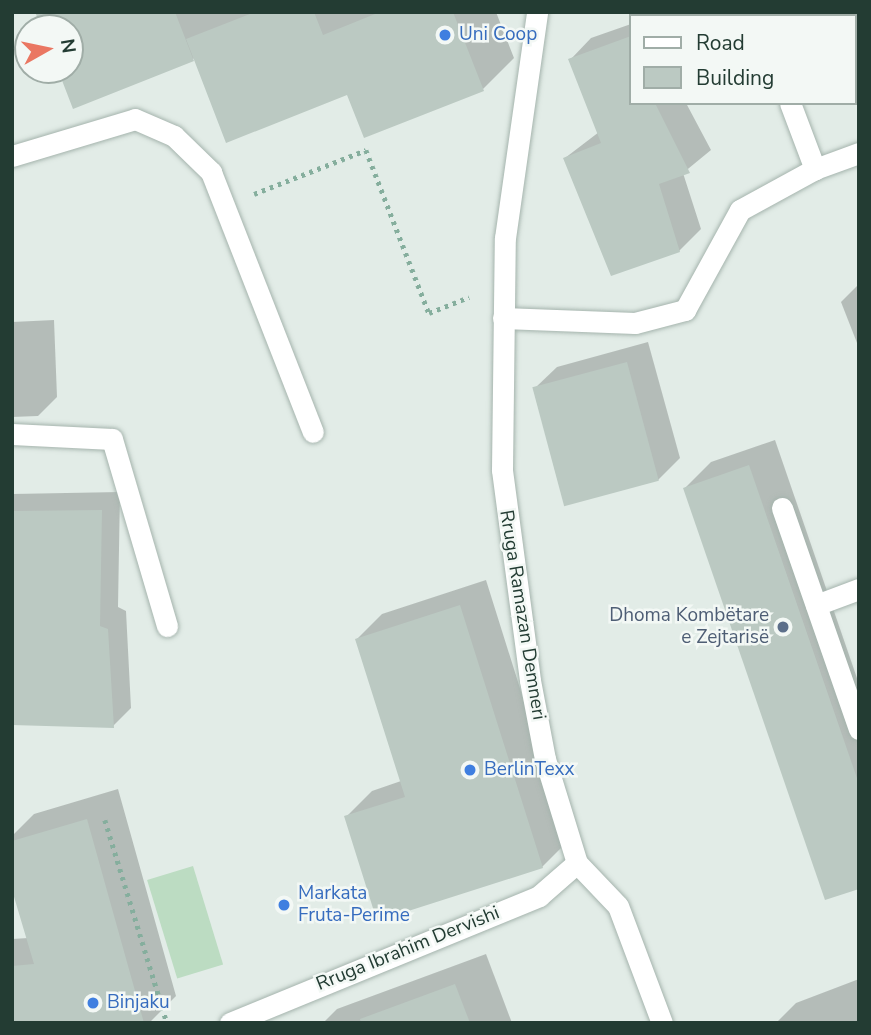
<!DOCTYPE html>
<html>
<head>
<meta charset="utf-8">
<style>
  body { margin:0 }
  #map { position:relative; width:871px; height:1035px; overflow:hidden; background:#e2ece7; font-family:"Nunito Sans",sans-serif }
  div>[style] { position:absolute }
  [style*='--x'] { left:calc(var(--x)*1px); top:calc(var(--y)*1px); width:calc(var(--w)*1px); rotate:calc(var(--a)*1deg) }
  .green>* { inset:0; background:#bcdcc2; transform-origin:0 0 }
  .shadow>* { inset:0; background:#0003; transform-origin:0 0 }
  .building>* { inset:0; background:#bbc9c2; transform-origin:0 0 }
  .path>* { height:4.5px; margin-top:-2.25px; transform-origin:0; background:repeating-linear-gradient(90deg,#85ae9d 0 3.5px,transparent 0 8.5px) }
  .roads { filter:drop-shadow(0 0 2px #a5b4ad) drop-shadow(0 0 2px #a5b4ad) }
  .lane>* { height:21px; margin:-10.5px; padding:0 10.5px; transform-origin:10.5px; border-radius:10.5px; background:#fff }
  .street>* { height:21px; margin:-10.5px; padding:0 10.5px; transform-origin:10.5px; border-radius:10.5px; background:#fff }
  .secondary>* { height:21px; margin:-10.5px; padding:0 10.5px; transform-origin:10.5px; border-radius:10.5px; background:#fff }
  .dots>* { width:19px; height:19px; translate:-50% -50%; box-sizing:border-box; border:4px solid #f3f8f5; border-radius:50% }
  span { translate:-50% -50%; white-space:nowrap; text-align:center; line-height:1.15; -webkit-text-stroke:5px #f3f8f5; paint-order:stroke }
  .shop-label { font-size:19px; color:#366cbe }
  .left { translate:0 -50%; text-align:left }
  .street-label { font-size:19px; color:#233c33 }
  .service-label { font-size:19px; color:#4e5e75 }
  .right { translate:-100% -50%; text-align:right }
  .frame { position:absolute; inset:0; border:14px solid #233c33; pointer-events:none }
  .legend { position:absolute; left:629px; top:14px; width:228px; height:91px; box-sizing:border-box; background:#f3f8f5; border:2px solid #a0ada7; margin:0; padding:9px 12px; list-style:none; font-size:21px; color:#233c33 }
  .legend li { display:flex; align-items:center; gap:14px; height:35px }
  .legend b { width:35px; border:2px solid #a0ada7 }
  .north { position:absolute; left:14px; top:14px; width:70px; height:70px; box-sizing:border-box; background:#f3f8f5; border:2px solid #a0ada7; border-radius:50%; rotate:81deg; font-size:19px; font-weight:700; line-height:28px; text-align:center; color:#233c33 }
  .north::after { content:''; display:block; margin:auto; width:24px; height:32px; background:#ea7762; clip-path:polygon(50% 0,100% 100%,50% 72%,0 100%) }
</style>
</head>
<body>
<div id="map">
  <div class="green">
    <i style="left:193px;top:866px;width:103px;height:48px;rotate:73deg"></i>
  </div>
  <div class="shadow">
    <i style="clip-path:polygon(37px 12px,496px 12px,514px 58px,483px 89px,348px 93px,195px 58px,74px 107px,60px 70px,70px 70px,70px 28px,44px 28px)"></i>
    <i style="left:663px;top:12px;width:71px;height:10px"></i>
    <i style="clip-path:polygon(827px 12px,859px 12px,859px 92px,855px 16px)"></i>
    <i style="clip-path:polygon(631px 24px,631px 103px,686px 103px,711px 150px,683px 173px,701px 229px,679px 251px,565px 158px,599px 132px,570px 60px,591px 38px)"></i>
    <i style="clip-path:polygon(859px 284px,859px 348px,841px 302px)"></i>
    <i style="clip-path:polygon(54px 320px,57px 397px,38px 416px,12px 417px,12px 322px)"></i>
    <i style="clip-path:polygon(648px 342px,680px 458px,658px 480px,535px 388px,557px 367px)"></i>
    <i style="clip-path:polygon(775px 440px,859px 684px,859px 887px,685px 488px,711px 462px)"></i>
    <i style="clip-path:polygon(120px 492px,118px 607px,126px 611px,131px 708px,113px 726px,12px 583px,12px 494px)"></i>
    <i style="clip-path:polygon(486px 580px,568px 841px,542px 867px,346px 817px,372px 791px,401px 781px,357px 639px,382px 614px)"></i>
    <i style="clip-path:polygon(118px 789px,176px 996px,149px 1023px,12px 1023px,12px 939px,28px 938px,12px 880px,12px 836px,34px 814px)"></i>
    <i style="clip-path:polygon(486px 954px,512px 1023px,323px 1023px,337px 1009px)"></i>
    <i style="clip-path:polygon(859px 979px,859px 1023px,776px 1023px,796px 1003px)"></i>
  </div>
  <div class="building">
    <i style="clip-path:polygon(35px 12px,175px 12px,194px 61px,73px 109px,58px 70px,70px 70px,70px 28px,42px 28px)"></i>
    <i style="clip-path:polygon(255px 12px,314px 12px,323px 35px,380px 12px,453px 12px,484px 91px,364px 138px,347px 95px,226px 143px,186px 39px)"></i>
    <i style="clip-path:polygon(631px 36px,631px 103px,655px 103px,690px 173px,659px 184px,680px 252px,611px 276px,563px 158px,601px 143px,568px 59px)"></i>
    <i style="left:627px;top:362px;width:123px;height:98px;rotate:75deg"></i>
    <i style="clip-path:polygon(749px 465px,859px 784px,859px 889px,825px 900px,683px 488px)"></i>
    <i style="clip-path:polygon(102px 510px,100px 626px,108px 629px,114px 728px,12px 725px,12px 511px)"></i>
    <i style="clip-path:polygon(460px 605px,543px 868px,377px 921px,344px 816px,405px 797px,355px 639px)"></i>
    <i style="clip-path:polygon(87px 819px,144px 1023px,12px 1023px,12px 966px,34px 964px,12px 890px,12px 841px)"></i>
    <i style="clip-path:polygon(455px 984px,470px 1023px,361px 1023px,360px 1019px)"></i>
  </div>
  <div class="path">
    <i style="--x:254;--y:194;--w:120;--a:-21.4"></i>
    <i style="--x:366;--y:150;--w:175;--a:68.9"></i>
    <i style="--x:429;--y:313;--w:43;--a:-21.8"></i>
    <i style="--x:105;--y:820;--w:212;--a:73"></i>
  </div>
  <div class="roads">
    <div class="lane">
      <i style="--x:211;--y:172;--w:279;--a:68.6"></i>
      <i style="--x:503;--y:318;--w:132;--a:2.2"></i>
      <i style="--x:635;--y:323;--w:52;--a:-14.6"></i>
      <i style="--x:685;--y:310;--w:114;--a:-61.2"></i>
      <i style="--x:740;--y:210;--w:85;--a:-28.7"></i>
      <i style="--x:12;--y:434;--w:100;--a:2.9"></i>
      <i style="--x:112;--y:439;--w:195;--a:73.6"></i>
      <i style="--x:782;--y:508;--w:234;--a:70.8"></i>
      <i style="--x:816;--y:605;--w:46;--a:-20.4"></i>
    </div>
    <div class="street">
      <i style="--x:756;--y:12;--w:4;--a:63"></i>
      <i style="--x:790;--y:103;--w:71;--a:69.3"></i>
      <i style="--x:815;--y:169;--w:47;--a:-20"></i>
      <i style="--x:12;--y:156;--w:128;--a:-16.7"></i>
      <i style="--x:135;--y:119;--w:43;--a:23.6"></i>
      <i style="--x:174;--y:136;--w:52;--a:44.2"></i>
      <i style="--x:577;--y:863;--w:59;--a:46.4"></i>
      <i style="--x:618;--y:906;--w:125;--a:69.4"></i>
    </div>
    <div class="secondary">
      <i style="--x:230;--y:1023;--w:334;--a:-22.3"></i>
      <i style="--x:539;--y:896;--w:50;--a:-41"></i>
      <i style="--x:577;--y:863;--w:109;--a:-107.1"></i>
      <i style="--x:545;--y:759;--w:80;--a:-100.8"></i>
      <i style="--x:530;--y:680;--w:212;--a:-97.6"></i>
      <i style="--x:502;--y:470;--w:232;--a:-89.3"></i>
      <i style="--x:505;--y:238;--w:228;--a:-81.9"></i>
    </div>
  </div>
  <div class="dots">
    <i style="left:445px;top:35px;background:#3f7fe0"></i>
    <i style="left:783px;top:627px;background:#5c6f8a"></i>
    <i style="left:470px;top:770px;background:#3f7fe0"></i>
    <i style="left:284px;top:905px;background:#3f7fe0"></i>
    <i style="left:93px;top:1003px;background:#3f7fe0"></i>
  </div>
  <div class="shop-label">
    <span class="left" style="left:459px;top:35px">Uni Coop</span>
    <span class="left" style="left:484px;top:770px">BerlinTexx</span>
    <span class="left" style="left:298px;top:905px">Markata<br>Fruta-Perime</span>
    <span class="left" style="left:107px;top:1003px">Binjaku</span>
  </div>
  <div class="street-label">
    <span style="left:522px;top:615px;rotate:81deg">Rruga Ramazan Demneri</span>
    <span style="left:408px;top:949px;rotate:-22deg">Rruga Ibrahim Dervishi</span>
  </div>
  <div class="service-label">
    <span class="right" style="left:769px;top:627px">Dhoma Kombëtare<br>e Zejtarisë</span>
  </div>
  <div class="frame"></div>
  <ul class="legend">
  <li><b style="height:9px;background:#fff"></b>Road</li>
  <li><b style="height:19px;background:#bbc9c2"></b>Building</li>
  </ul>
  <div class="north">N</div>
</div>
</body>
</html>
